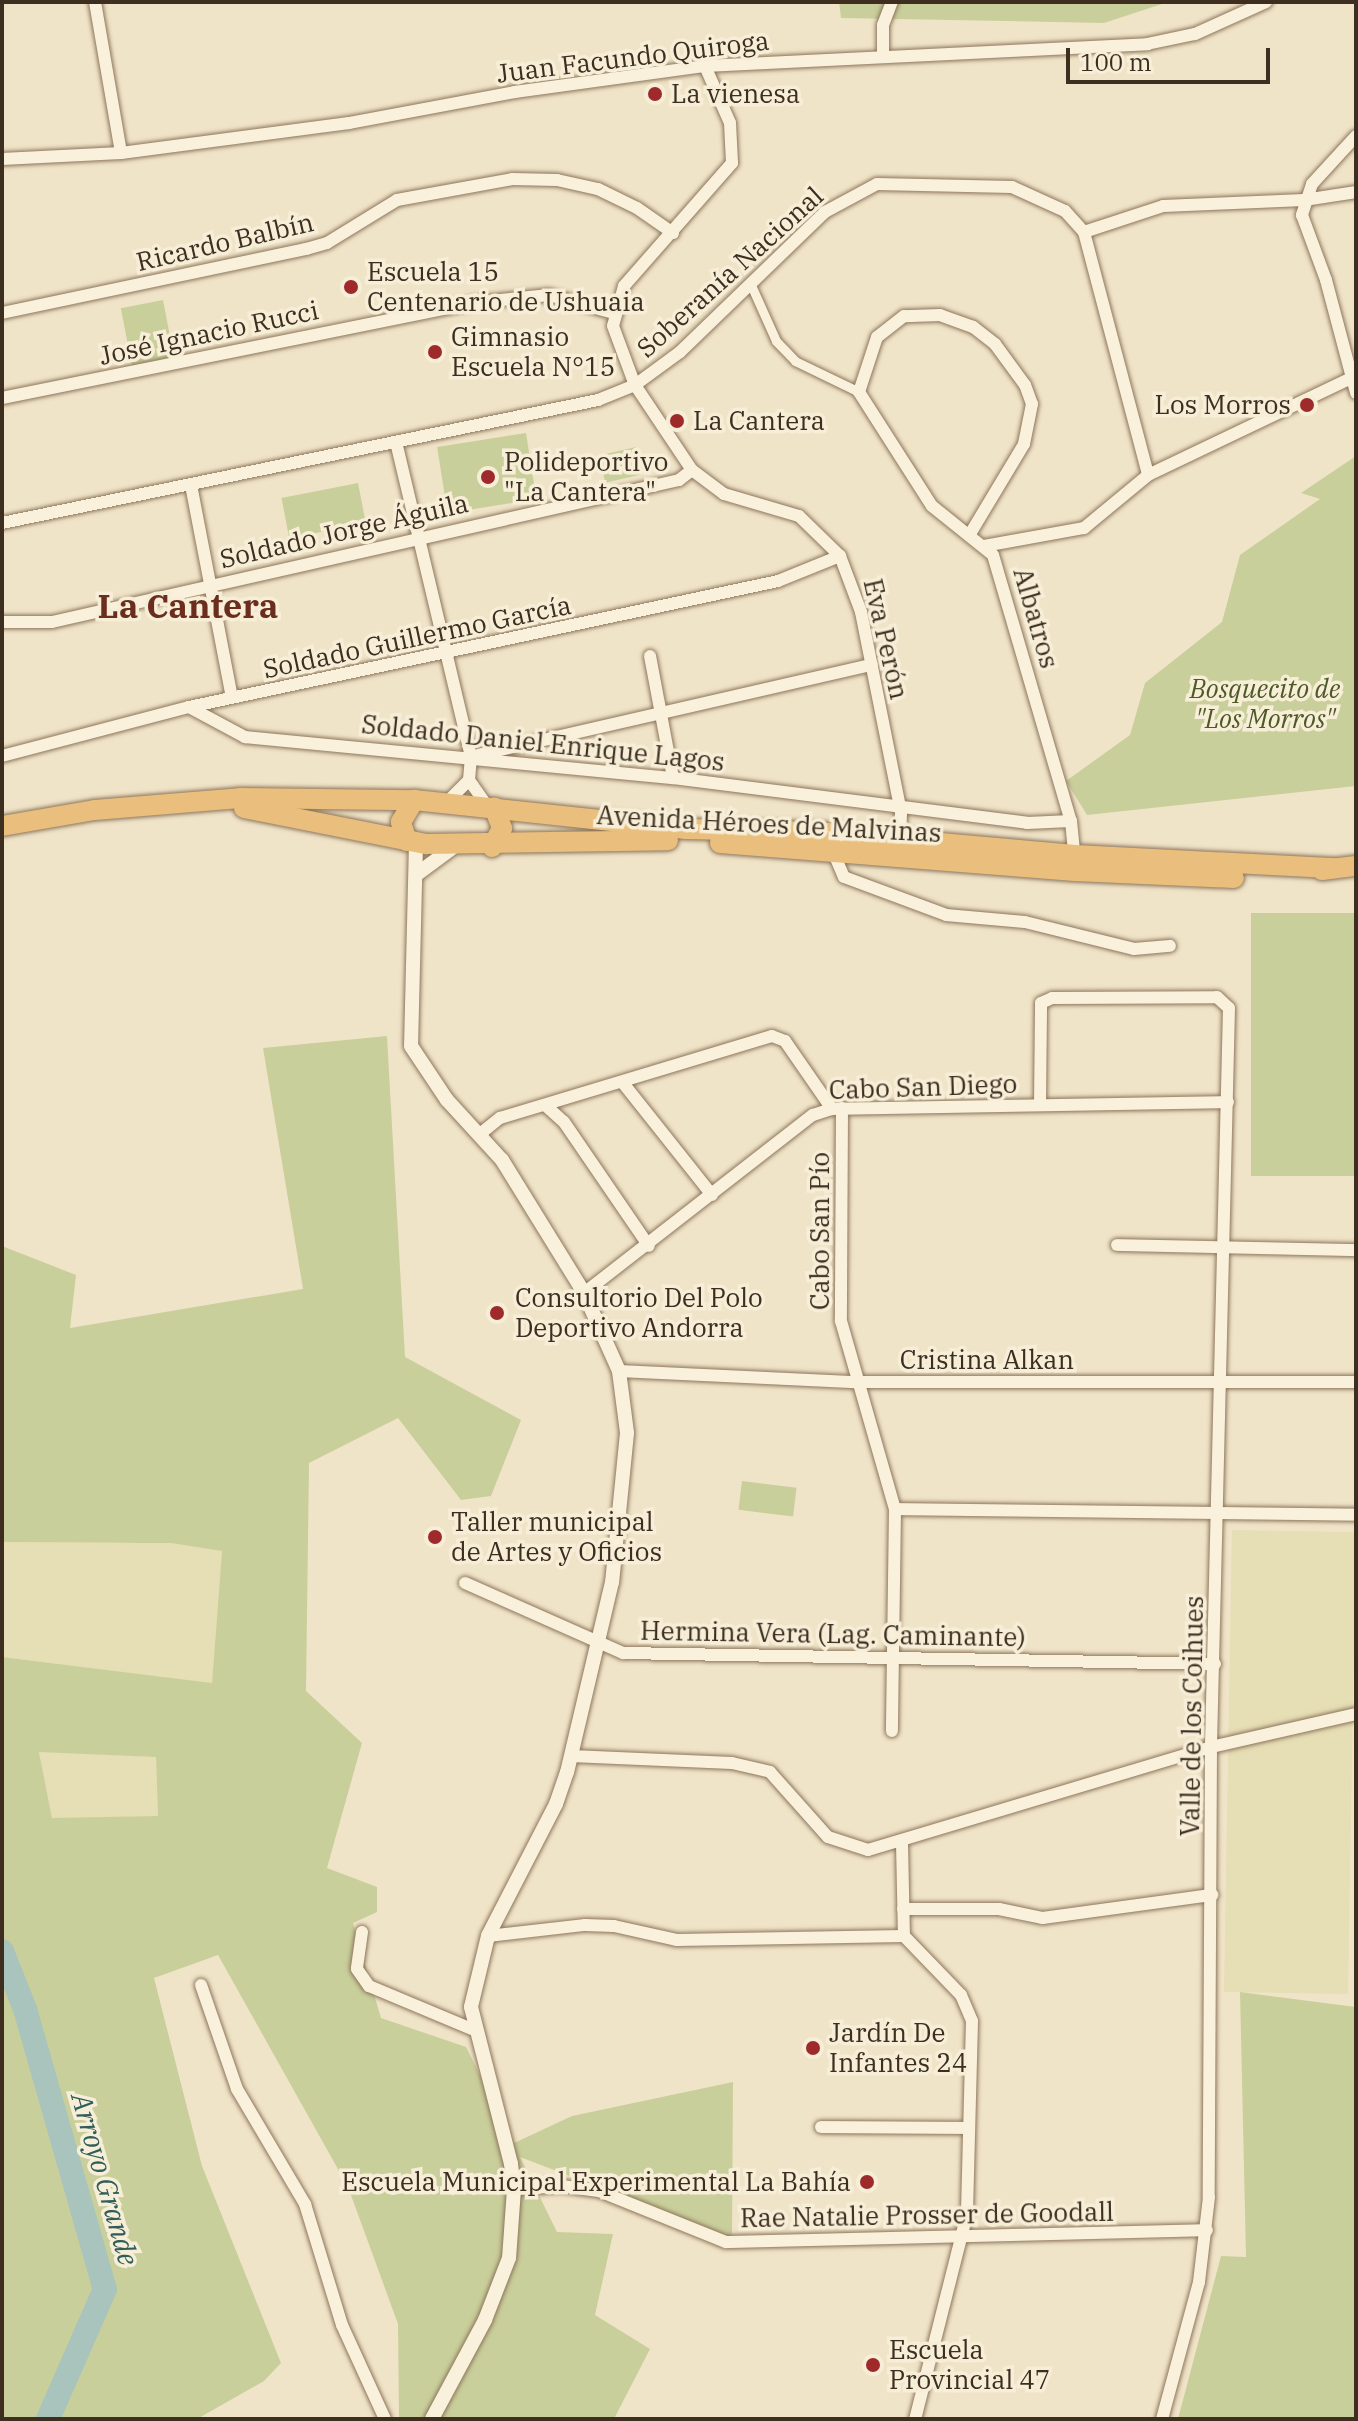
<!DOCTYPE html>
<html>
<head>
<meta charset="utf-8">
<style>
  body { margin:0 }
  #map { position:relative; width:1358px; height:2421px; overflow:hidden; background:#f0e4c8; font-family:"IBM Plex Serif",serif }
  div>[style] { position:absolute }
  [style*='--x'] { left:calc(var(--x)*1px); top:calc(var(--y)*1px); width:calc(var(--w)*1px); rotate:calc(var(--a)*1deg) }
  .farmland>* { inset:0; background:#e6deb5; transform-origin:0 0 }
  .green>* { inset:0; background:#c9cf9b; transform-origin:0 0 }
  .river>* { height:24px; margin:-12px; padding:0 12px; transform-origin:12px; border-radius:12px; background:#a9c4bc }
  .roads { filter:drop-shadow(0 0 2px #8d765c) drop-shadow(0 0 2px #8d765c) }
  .pedestrian>* { height:9px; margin:-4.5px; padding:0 4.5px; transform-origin:4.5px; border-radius:4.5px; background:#faf1dc }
  .minor>* { height:12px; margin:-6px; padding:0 6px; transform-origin:6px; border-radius:6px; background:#faf1dc }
  .tertiary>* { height:14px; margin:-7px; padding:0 7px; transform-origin:7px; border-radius:7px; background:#faf1dc }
  .trunk>* { height:20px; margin:-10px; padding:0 10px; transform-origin:10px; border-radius:10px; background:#eabe7c }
  .dots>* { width:22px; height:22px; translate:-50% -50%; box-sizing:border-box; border:4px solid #f7eed8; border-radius:50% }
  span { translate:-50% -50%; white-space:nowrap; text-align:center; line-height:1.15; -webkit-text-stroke:7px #f7eed8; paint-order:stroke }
  .street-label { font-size:26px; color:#3d2e20 }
  .poi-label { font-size:26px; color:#3d2e20 }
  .left { translate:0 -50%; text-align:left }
  .right { translate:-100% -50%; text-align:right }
  .park-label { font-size:26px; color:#4d5a26; font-style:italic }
  .water-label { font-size:28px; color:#2f5d5a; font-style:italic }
  .district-label { font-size:34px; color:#6b2e1e; font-weight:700 }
  .frame { position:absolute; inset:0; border:4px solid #3d2e20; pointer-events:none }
  .scale { position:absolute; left:1066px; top:48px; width:204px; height:36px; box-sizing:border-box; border:4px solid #3d2e20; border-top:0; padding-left:10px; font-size:24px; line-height:28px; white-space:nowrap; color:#3d2e20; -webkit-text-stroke:6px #f7eed8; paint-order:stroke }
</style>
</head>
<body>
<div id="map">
  <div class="farmland">
    <i style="left:1232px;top:1530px;width:124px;height:462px;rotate:1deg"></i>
    <i style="clip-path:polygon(2px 1542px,171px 1543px,222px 1550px,212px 1683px,2px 1657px)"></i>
    <i style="clip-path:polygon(39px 1751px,156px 1757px,158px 1816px,52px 1819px)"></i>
  </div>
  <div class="green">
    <i style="clip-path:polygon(839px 2px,1168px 2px,1104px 23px,841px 18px)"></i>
    <i style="left:163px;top:300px;width:59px;height:43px;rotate:79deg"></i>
    <i style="left:526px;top:433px;width:67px;height:90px;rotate:81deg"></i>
    <i style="left:636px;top:447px;width:28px;height:38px;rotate:77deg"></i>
    <i style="clip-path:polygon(1356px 456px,1356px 786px,1087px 815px,1066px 781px,1130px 735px,1145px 683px,1222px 622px,1240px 555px,1320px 499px,1301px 493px)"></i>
    <i style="left:358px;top:483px;width:41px;height:78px;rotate:79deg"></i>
    <i style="left:1356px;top:913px;width:263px;height:105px;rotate:90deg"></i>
    <i style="clip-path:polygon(evenodd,387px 1036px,405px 1357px,521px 1420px,491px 1496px,461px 1500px,398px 1418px,309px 1463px,306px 1691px,362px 1743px,327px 1868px,377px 1887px,377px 1912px,353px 1923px,381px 2018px,466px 2047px,514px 2143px,572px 2116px,733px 2082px,732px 2238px,520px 2157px,557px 2232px,613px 2234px,595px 2315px,650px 2349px,614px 2419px,399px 2419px,398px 2324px,348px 2187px,218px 1955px,154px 1978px,202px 2166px,281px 2363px,264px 2381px,197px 2419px,2px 2419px,2px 1657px,212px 1683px,222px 1551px,171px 1543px,2px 1542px,2px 1246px,76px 1275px,70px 1328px,303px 1289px,263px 1048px,387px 1036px,39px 1752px,156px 1757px,158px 1816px,52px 1818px,39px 1752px)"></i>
    <i style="left:742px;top:1481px;width:55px;height:29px;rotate:7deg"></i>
    <i style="clip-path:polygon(1240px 1992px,1356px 2007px,1356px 2419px,1178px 2419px,1221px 2256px,1246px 2257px)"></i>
  </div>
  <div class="river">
    <i style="--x:2;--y:1951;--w:62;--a:68.4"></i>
    <i style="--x:25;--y:2009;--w:291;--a:74.1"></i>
    <i style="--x:105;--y:2289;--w:142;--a:113.7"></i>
  </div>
  <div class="roads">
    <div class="pedestrian">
      <i style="--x:751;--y:285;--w:61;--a:65.9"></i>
      <i style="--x:776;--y:341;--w:28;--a:46"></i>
      <i style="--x:795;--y:361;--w:71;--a:25.8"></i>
    </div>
    <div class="minor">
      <i style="--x:95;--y:2;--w:153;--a:80.2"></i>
      <i style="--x:883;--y:55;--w:30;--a:-90"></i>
      <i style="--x:883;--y:25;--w:25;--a:-69"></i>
      <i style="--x:705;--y:66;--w:62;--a:66.3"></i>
      <i style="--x:730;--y:123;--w:40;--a:87.1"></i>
      <i style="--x:732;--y:163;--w:164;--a:131.3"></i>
      <i style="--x:624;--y:286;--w:41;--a:105.4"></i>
      <i style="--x:613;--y:326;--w:63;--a:69.6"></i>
      <i style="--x:635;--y:385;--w:102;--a:56.2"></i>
      <i style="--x:692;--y:470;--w:40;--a:37"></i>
      <i style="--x:724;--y:494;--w:78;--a:16.3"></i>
      <i style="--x:799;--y:516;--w:57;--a:44.3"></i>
      <i style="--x:840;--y:556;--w:60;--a:69.4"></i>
      <i style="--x:861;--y:612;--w:205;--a:78.7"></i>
      <i style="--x:901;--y:813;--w:32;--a:92"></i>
      <i style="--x:1356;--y:136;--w:65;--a:132.5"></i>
      <i style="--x:1312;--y:184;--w:33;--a:108"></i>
      <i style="--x:1302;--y:215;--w:69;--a:69.7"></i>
      <i style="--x:1326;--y:280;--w:117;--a:75.1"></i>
      <i style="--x:2;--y:159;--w:119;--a:-2.9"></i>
      <i style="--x:121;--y:153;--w:230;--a:-7.5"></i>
      <i style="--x:349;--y:123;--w:169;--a:-10.6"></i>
      <i style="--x:515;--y:92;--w:192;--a:-7.8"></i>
      <i style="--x:705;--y:66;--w:443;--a:-2.8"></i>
      <i style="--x:1147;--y:44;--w:49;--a:-11.8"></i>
      <i style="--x:1195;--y:34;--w:78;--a:-24.3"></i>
      <i style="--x:1084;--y:232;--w:251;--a:75.2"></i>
      <i style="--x:2;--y:313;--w:311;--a:-11.9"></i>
      <i style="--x:306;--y:249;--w:22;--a:-16"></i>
      <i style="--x:327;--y:243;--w:82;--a:-31.6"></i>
      <i style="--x:397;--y:200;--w:117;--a:-10.3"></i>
      <i style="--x:512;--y:179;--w:45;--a:1.3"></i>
      <i style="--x:557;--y:180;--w:42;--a:12.4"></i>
      <i style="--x:598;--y:189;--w:43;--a:26"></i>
      <i style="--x:637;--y:208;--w:44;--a:34.8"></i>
      <i style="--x:2;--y:398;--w:480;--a:-11.4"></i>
      <i style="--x:472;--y:303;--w:77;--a:-5.9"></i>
      <i style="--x:549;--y:295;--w:67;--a:15.5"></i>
      <i style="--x:396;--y:442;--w:324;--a:76.6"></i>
      <i style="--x:471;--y:757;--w:23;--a:95"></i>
      <i style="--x:469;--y:780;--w:31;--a:135"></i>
      <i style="--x:191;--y:485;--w:216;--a:79.1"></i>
      <i style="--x:2;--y:523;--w:609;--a:-11.66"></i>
      <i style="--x:598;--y:400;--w:40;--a:-22"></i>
      <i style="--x:635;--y:385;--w:56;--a:-36.3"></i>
      <i style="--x:680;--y:352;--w:202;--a:-44"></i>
      <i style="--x:825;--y:212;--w:59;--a:-28.3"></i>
      <i style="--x:877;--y:184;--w:135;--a:1.3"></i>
      <i style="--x:1012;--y:187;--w:58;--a:24.4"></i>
      <i style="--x:1065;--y:211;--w:28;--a:48"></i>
      <i style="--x:1084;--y:232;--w:83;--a:-18.2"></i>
      <i style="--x:1163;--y:206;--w:141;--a:-2.4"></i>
      <i style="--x:1304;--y:200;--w:53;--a:-8.7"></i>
      <i style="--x:970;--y:534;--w:105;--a:-59"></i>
      <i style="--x:1024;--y:444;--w:41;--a:-78.7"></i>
      <i style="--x:1032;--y:404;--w:20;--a:-110"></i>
      <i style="--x:1025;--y:385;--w:51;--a:-126.2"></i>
      <i style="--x:995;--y:344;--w:28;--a:-142"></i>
      <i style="--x:973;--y:327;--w:35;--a:-160"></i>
      <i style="--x:940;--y:315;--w:36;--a:178"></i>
      <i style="--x:904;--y:316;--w:34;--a:142"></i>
      <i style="--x:877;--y:337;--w:58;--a:108.1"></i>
      <i style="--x:859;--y:392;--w:135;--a:57.4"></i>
      <i style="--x:932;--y:506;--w:78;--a:38.8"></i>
      <i style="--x:993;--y:555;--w:277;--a:73.7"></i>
      <i style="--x:1071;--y:821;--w:40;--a:84.3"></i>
      <i style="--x:984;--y:546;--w:102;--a:-10.2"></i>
      <i style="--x:1084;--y:528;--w:83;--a:-39.6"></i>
      <i style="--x:1148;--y:475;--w:223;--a:-25.5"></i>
      <i style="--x:2;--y:622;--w:50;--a:0"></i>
      <i style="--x:52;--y:622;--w:643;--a:-12.76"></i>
      <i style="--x:679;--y:480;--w:16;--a:-38"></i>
      <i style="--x:650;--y:656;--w:124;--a:79.3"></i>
      <i style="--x:189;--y:707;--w:64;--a:28.2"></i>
      <i style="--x:245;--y:737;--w:430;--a:5.5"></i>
      <i style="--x:673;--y:778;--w:357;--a:7.2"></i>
      <i style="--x:1027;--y:823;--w:44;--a:-2.6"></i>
      <i style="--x:478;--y:755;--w:404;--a:-12.9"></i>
      <i style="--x:2;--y:756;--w:193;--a:-14.7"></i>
      <i style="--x:189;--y:707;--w:602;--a:-12.07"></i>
      <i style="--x:778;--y:581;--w:67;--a:-22"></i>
      <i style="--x:469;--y:780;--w:32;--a:55"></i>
      <i style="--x:832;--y:849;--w:30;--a:67"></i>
      <i style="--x:844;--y:877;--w:109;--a:20.4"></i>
      <i style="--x:946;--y:915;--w:79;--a:5.1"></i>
      <i style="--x:1025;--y:922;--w:112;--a:13.9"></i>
      <i style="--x:1134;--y:949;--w:36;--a:-5"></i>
      <i style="--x:623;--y:1083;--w:143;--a:51.5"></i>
      <i style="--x:545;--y:1105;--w:25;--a:42"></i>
      <i style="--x:564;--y:1122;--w:150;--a:55.6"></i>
      <i style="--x:1040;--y:1105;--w:102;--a:-89.4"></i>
      <i style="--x:1041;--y:1003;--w:12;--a:-24"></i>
      <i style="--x:1052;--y:998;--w:165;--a:-0.3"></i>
      <i style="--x:1217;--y:997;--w:16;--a:43"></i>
      <i style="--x:1229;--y:1008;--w:739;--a:91.4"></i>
      <i style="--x:1211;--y:1747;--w:450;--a:90.3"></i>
      <i style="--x:1209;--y:2197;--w:86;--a:96.7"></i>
      <i style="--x:1199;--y:2282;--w:142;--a:105.1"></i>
      <i style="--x:842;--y:1108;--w:213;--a:90.3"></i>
      <i style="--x:841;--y:1321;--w:196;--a:74"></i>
      <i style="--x:895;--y:1509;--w:222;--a:90.8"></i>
      <i style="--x:480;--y:1134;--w:26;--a:-39"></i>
      <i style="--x:500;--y:1118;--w:284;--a:-16.8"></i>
      <i style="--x:772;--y:1036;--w:14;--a:21"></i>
      <i style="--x:785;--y:1041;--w:83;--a:55.3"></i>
      <i style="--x:1117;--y:1245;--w:239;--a:1.2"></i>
      <i style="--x:584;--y:1293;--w:290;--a:-37.9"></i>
      <i style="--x:813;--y:1115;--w:20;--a:-18"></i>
      <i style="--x:832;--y:1109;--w:396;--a:-1"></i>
      <i style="--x:619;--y:1371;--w:237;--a:2.7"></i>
      <i style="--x:856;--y:1382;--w:500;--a:0"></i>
      <i style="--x:895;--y:1509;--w:461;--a:0.7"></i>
      <i style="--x:465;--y:1583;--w:173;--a:23.9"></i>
      <i style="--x:623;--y:1653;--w:592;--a:1.06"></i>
      <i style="--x:571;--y:1756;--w:161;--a:2.5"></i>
      <i style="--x:732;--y:1763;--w:39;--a:13"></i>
      <i style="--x:770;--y:1772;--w:87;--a:48.3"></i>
      <i style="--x:828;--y:1837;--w:42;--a:18"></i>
      <i style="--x:868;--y:1850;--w:358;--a:-16.7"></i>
      <i style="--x:1211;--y:1747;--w:149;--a:-12.8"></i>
      <i style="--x:902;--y:1843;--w:93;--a:88.8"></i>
      <i style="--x:904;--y:1936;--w:82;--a:46"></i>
      <i style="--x:961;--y:1995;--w:28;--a:67"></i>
      <i style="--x:972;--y:2021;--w:193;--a:91.5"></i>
      <i style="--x:967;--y:2214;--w:211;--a:104.2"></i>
      <i style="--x:903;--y:1909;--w:96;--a:0"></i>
      <i style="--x:999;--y:1909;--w:45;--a:11.6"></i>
      <i style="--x:1043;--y:1918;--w:171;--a:-7.8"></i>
      <i style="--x:362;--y:1932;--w:37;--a:98"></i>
      <i style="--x:357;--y:1969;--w:21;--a:55"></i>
      <i style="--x:369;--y:1986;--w:112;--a:22.7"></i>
      <i style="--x:488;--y:1936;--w:98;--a:-6.5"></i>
      <i style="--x:585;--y:1925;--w:29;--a:2"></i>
      <i style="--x:614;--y:1926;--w:65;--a:12.5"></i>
      <i style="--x:677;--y:1940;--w:227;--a:-1"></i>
      <i style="--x:201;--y:1985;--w:110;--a:70.9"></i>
      <i style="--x:237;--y:2089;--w:134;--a:59.4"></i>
      <i style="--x:305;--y:2204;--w:127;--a:73"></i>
      <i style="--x:342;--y:2325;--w:103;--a:65.4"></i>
      <i style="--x:821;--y:2127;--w:148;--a:0.4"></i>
      <i style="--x:514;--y:2189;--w:48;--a:-3.6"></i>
      <i style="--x:562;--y:2186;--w:37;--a:8"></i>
      <i style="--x:599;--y:2191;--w:137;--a:21.9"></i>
      <i style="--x:726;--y:2242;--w:481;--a:-1.4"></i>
    </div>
    <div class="tertiary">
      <i style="--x:416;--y:843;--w:203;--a:91.4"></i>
      <i style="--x:411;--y:1046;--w:65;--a:56.3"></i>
      <i style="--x:447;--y:1100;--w:81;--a:47.5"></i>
      <i style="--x:502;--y:1160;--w:156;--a:58.3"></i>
      <i style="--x:584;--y:1293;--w:85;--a:65.8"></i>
      <i style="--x:619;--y:1371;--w:63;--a:82.6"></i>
      <i style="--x:627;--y:1433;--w:150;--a:95.7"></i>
      <i style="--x:612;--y:1582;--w:195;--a:103.3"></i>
      <i style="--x:567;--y:1772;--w:34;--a:109"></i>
      <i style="--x:556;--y:1804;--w:148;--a:117.3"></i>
      <i style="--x:488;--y:1936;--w:73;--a:103.5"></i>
      <i style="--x:471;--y:2007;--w:162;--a:75.7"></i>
      <i style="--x:511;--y:2164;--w:25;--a:83"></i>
      <i style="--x:514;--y:2189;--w:69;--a:94.1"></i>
      <i style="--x:509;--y:2258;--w:66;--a:111.2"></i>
      <i style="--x:485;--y:2320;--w:112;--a:118.2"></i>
      <i style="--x:417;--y:874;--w:47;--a:-36.4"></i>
    </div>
    <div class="trunk">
      <i style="--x:244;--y:808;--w:186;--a:11.2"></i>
      <i style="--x:426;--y:844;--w:242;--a:-0.9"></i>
      <i style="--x:2;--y:826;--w:94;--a:-9.8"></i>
      <i style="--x:95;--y:810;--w:145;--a:-4.7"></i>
      <i style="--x:240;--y:798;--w:174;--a:0.7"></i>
      <i style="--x:414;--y:800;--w:274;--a:6.1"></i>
      <i style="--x:686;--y:829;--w:131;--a:1.3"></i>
      <i style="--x:817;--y:832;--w:259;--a:5.1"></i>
      <i style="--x:1075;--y:855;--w:260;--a:2.9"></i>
      <i style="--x:407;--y:841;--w:20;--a:-108"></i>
      <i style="--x:401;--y:822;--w:26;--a:-59"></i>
      <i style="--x:720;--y:843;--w:356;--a:4.5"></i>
      <i style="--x:1075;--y:871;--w:159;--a:2.5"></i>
      <i style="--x:492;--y:847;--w:21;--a:-62"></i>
      <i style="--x:502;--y:828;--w:22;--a:-111"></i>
      <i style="--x:1322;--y:870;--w:34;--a:-7"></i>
    </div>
  </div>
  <div class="dots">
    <i style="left:655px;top:94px;background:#9e2a2b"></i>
    <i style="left:351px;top:287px;background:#9e2a2b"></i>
    <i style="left:435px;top:352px;background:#9e2a2b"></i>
    <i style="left:1307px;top:405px;background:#9e2a2b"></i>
    <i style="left:677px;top:421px;background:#9e2a2b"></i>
    <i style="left:488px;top:477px;background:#9e2a2b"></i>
    <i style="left:497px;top:1313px;background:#9e2a2b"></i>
    <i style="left:435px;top:1537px;background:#9e2a2b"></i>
    <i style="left:813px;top:2048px;background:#9e2a2b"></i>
    <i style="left:867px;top:2182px;background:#9e2a2b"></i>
    <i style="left:873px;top:2365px;background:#9e2a2b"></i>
  </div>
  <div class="street-label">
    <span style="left:633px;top:57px;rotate:-7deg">Juan Facundo Quiroga</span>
    <span style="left:225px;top:242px;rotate:-13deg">Ricardo Balbín</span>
    <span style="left:730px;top:272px;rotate:-42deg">Soberanía Nacional</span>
    <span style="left:209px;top:333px;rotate:-12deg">José Ignacio Rucci</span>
    <span style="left:344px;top:531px;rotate:-13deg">Soldado Jorge Águila</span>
    <span style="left:1036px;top:618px;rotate:74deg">Albatros</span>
    <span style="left:417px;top:637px;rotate:-12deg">Soldado Guillermo García</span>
    <span style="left:886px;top:639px;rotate:77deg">Eva Perón</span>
    <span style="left:543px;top:743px;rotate:6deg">Soldado Daniel Enrique Lagos</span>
    <span style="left:769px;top:824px;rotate:3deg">Avenida Héroes de Malvinas</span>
    <span style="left:923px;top:1087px;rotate:-2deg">Cabo San Diego</span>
    <span style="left:820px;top:1231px;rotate:-90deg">Cabo San Pío</span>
    <span style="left:987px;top:1360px">Cristina Alkan</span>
    <span style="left:833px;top:1634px;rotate:1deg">Hermina Vera (Lag. Caminante)</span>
    <span style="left:1192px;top:1716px;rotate:-89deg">Valle de los Coihues</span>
    <span style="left:927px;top:2215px;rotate:-1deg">Rae Natalie Prosser de Goodall</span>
  </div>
  <div class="poi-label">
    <span class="left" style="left:671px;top:94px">La vienesa</span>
    <span class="left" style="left:367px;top:287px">Escuela 15<br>Centenario de Ushuaia</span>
    <span class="left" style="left:451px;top:352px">Gimnasio<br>Escuela N°15</span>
    <span class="right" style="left:1291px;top:405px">Los Morros</span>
    <span class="left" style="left:693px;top:421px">La Cantera</span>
    <span class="left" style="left:504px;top:477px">Polideportivo<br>"La Cantera"</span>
    <span class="left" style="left:515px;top:1313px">Consultorio Del Polo<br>Deportivo Andorra</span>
    <span class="left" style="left:451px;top:1537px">Taller municipal<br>de Artes y Oficios</span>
    <span class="left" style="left:829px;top:2048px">Jardín De<br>Infantes 24</span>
    <span class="right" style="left:851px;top:2182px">Escuela Municipal Experimental La Bahía</span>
    <span class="left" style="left:889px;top:2365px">Escuela<br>Provincial 47</span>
  </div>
  <div class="park-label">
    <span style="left:1265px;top:704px">Bosquecito de<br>"Los Morros"</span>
  </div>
  <div class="water-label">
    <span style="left:105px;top:2179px;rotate:74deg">Arroyo Grande</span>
  </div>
  <div class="district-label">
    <span style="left:188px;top:606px">La Cantera</span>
  </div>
  <div class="frame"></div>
  <div class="scale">100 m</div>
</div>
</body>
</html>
